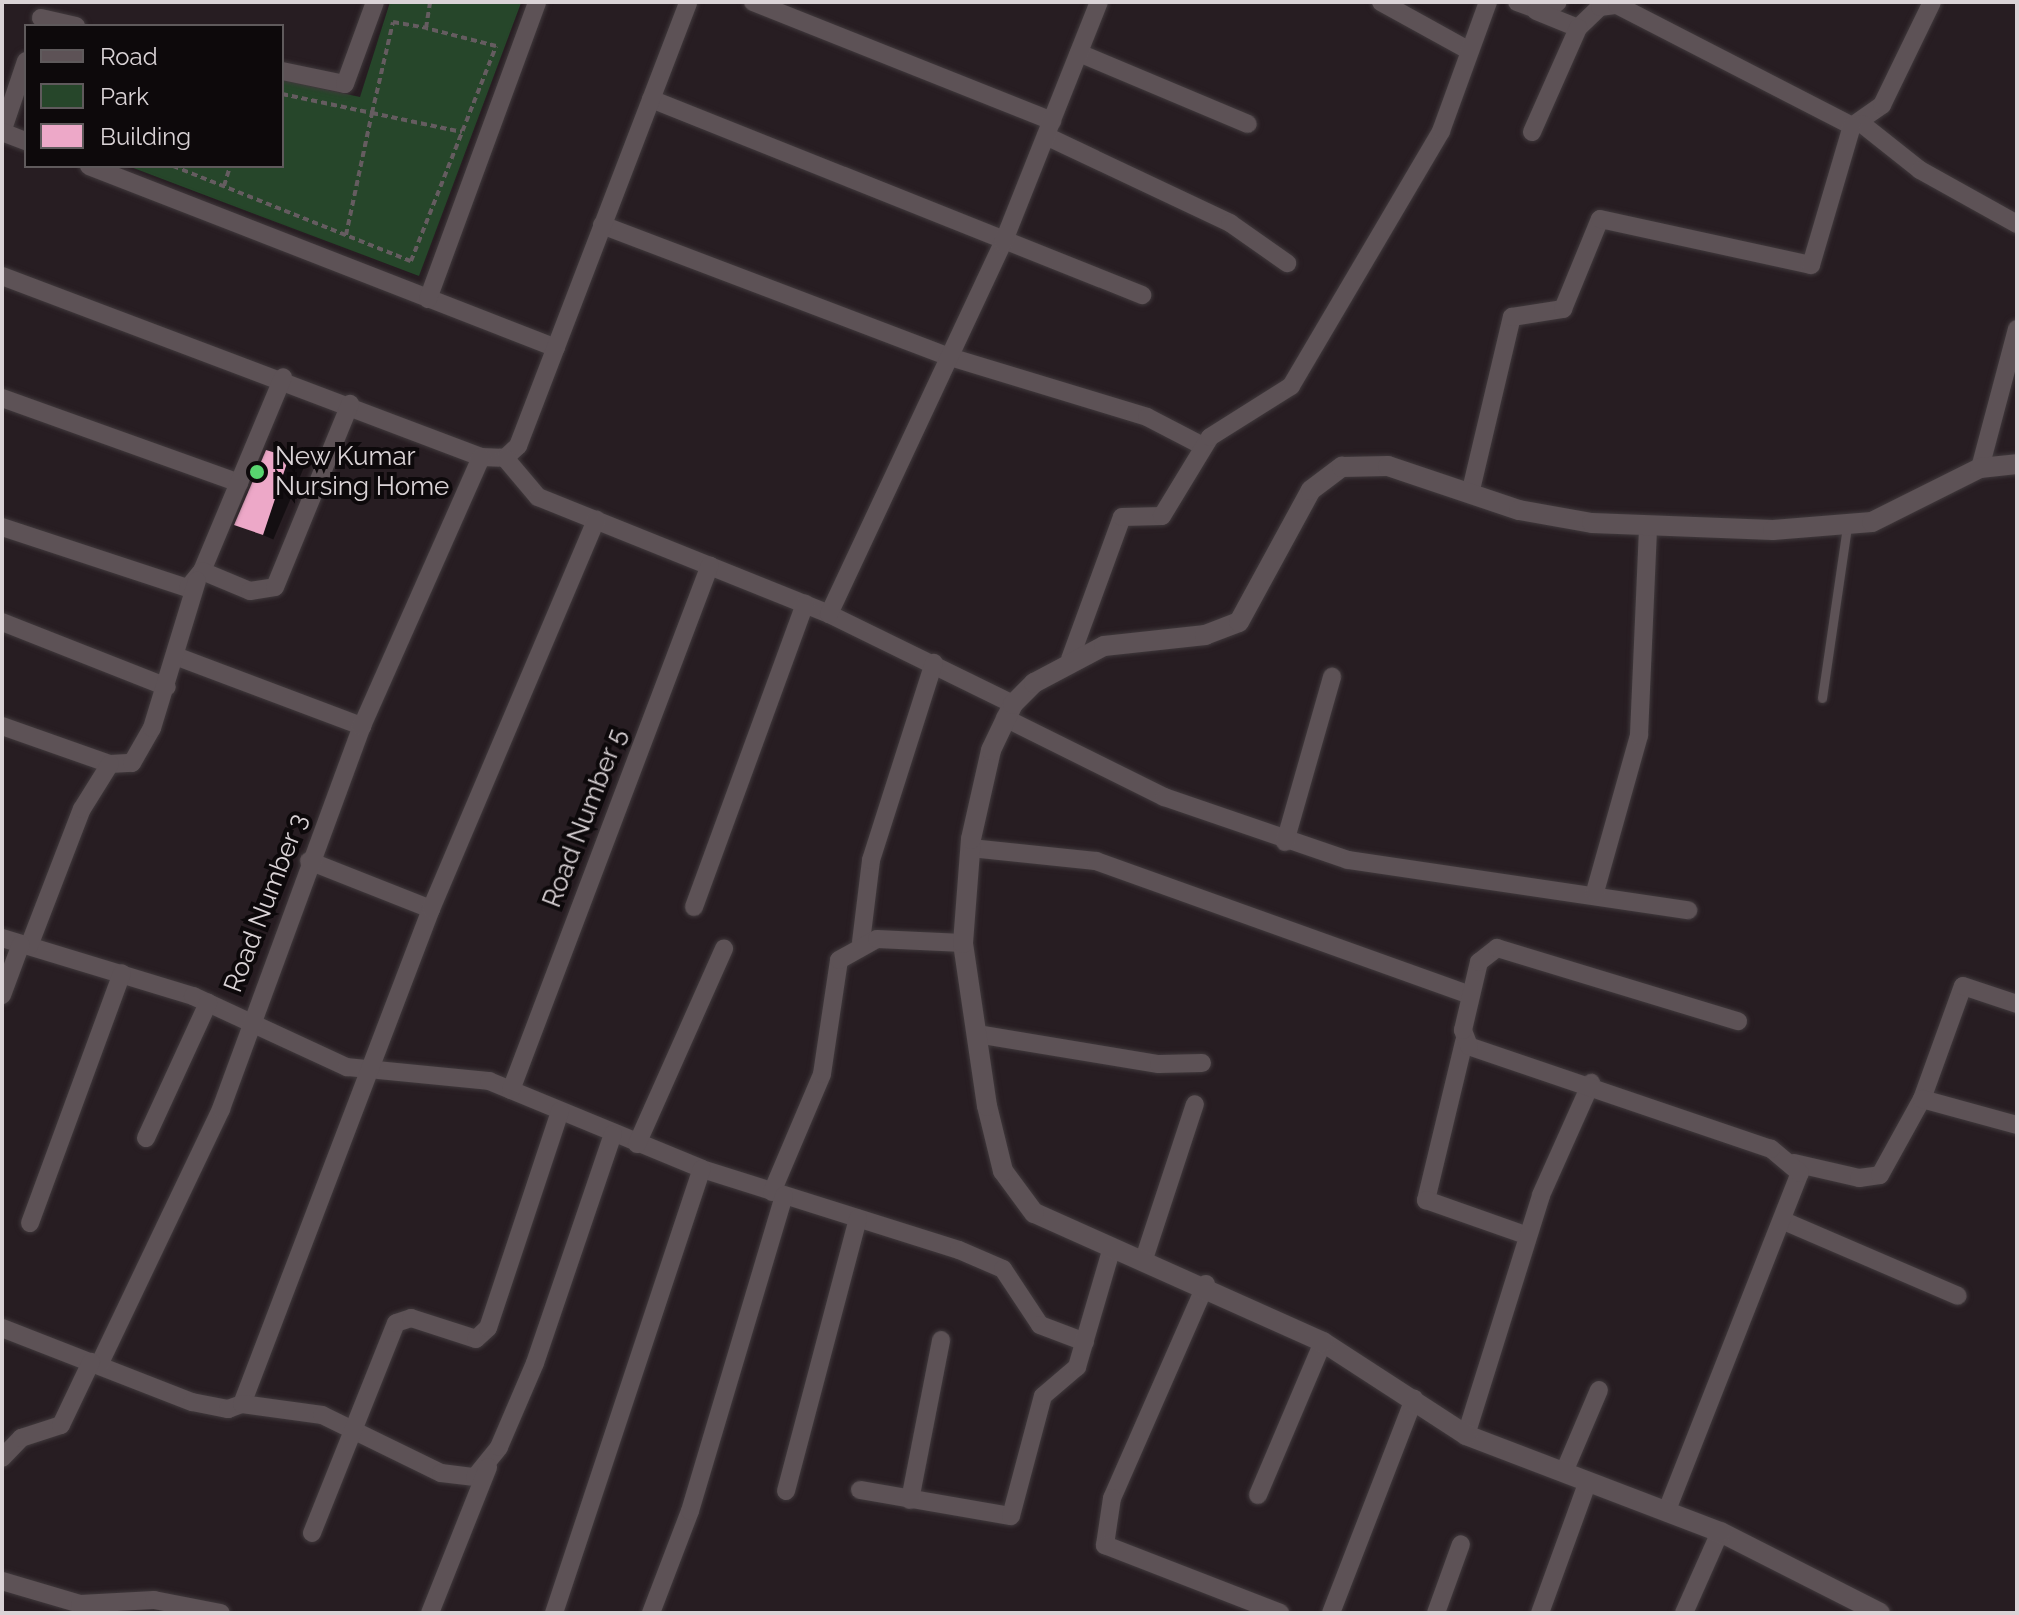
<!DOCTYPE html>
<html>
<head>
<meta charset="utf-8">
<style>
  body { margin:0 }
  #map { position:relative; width:2019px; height:1615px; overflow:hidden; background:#271d22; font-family:Raleway,sans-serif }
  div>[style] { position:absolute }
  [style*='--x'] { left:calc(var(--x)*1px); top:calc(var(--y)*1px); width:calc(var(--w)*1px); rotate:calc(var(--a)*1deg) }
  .green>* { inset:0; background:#26462a }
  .shadow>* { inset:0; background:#0007; transform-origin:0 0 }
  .building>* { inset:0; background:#eda8c8 }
  .path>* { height:4px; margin-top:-2px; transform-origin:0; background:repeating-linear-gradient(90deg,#655c60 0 6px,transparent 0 10px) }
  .roads { filter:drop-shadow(0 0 2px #40393c) drop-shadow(0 0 2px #40393c) }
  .service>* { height:9px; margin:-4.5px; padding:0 4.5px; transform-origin:4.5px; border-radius:4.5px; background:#5d5256 }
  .minor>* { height:18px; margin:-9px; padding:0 9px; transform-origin:9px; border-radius:9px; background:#5d5256 }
  .tertiary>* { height:20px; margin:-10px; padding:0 10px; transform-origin:10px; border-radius:10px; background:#5d5256 }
  .dots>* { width:22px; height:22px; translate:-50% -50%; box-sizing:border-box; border:4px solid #0d090b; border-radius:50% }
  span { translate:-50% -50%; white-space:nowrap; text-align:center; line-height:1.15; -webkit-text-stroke:8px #0d090b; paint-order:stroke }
  .poi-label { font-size:26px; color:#dad3d6 }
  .left { translate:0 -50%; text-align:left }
  .street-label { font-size:26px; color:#dad3d6 }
  .frame { position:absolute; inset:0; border:4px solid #dad3d6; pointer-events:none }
  .legend { position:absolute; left:24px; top:24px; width:260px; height:144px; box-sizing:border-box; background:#0d090b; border:2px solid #5f5a5c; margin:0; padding:10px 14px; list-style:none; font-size:24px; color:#dad3d6 }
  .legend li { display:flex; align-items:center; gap:16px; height:40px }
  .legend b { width:40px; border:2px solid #5f5a5c }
</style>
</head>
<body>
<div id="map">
  <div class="green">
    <i style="clip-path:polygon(390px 2px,521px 3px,419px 276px,128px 166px,282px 166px,282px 80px,360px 97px)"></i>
  </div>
  <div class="shadow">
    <i style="left:267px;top:452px;width:40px;height:78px;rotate:23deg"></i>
  </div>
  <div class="building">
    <i style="clip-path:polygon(266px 450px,289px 457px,263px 535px,234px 525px)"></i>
  </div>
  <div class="path">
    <i style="--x:282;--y:94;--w:92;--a:11.9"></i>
    <i style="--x:372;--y:113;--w:93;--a:-77"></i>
    <i style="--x:393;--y:22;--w:34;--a:10"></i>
    <i style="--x:426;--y:28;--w:26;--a:-81"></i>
    <i style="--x:173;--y:166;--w:256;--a:21.8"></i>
    <i style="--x:411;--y:261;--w:231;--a:-68.4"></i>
    <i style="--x:496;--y:46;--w:72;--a:-165.6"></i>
    <i style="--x:224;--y:186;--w:21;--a:-73"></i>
    <i style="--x:346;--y:235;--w:125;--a:-78"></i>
    <i style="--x:372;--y:113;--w:92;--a:11.9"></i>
  </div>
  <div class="roads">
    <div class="service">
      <i style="--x:1822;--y:698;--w:173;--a:-81.7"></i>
    </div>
    <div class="minor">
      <i style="--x:753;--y:2;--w:322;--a:21.7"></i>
      <i style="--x:1381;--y:2;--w:99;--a:28.9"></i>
      <i style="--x:1517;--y:2;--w:30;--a:20"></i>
      <i style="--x:1545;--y:12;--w:16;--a:-38"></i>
      <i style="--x:1536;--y:11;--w:45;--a:22"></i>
      <i style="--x:1578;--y:28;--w:30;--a:-44"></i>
      <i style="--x:1600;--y:7;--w:17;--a:-7"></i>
      <i style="--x:1617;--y:5;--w:264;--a:27.2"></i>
      <i style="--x:1852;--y:126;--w:37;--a:-35"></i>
      <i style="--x:1882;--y:105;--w:114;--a:-64.1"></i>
      <i style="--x:41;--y:18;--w:36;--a:13"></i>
      <i style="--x:1079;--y:53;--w:183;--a:22.8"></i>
      <i style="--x:282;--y:71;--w:64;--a:11.7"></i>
      <i style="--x:345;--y:84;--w:87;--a:-69.9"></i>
      <i style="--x:651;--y:99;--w:529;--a:21.76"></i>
      <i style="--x:1862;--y:124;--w:74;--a:38.4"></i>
      <i style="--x:1920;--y:170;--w:111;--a:29.1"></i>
      <i style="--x:2;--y:132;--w:75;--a:-71.3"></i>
      <i style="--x:2;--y:132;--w:26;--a:21"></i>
      <i style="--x:1532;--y:132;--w:114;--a:-66.1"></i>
      <i style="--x:1046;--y:136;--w:204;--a:25.3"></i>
      <i style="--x:1230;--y:223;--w:70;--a:35.1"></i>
      <i style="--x:89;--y:166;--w:501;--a:21.29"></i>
      <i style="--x:602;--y:225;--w:372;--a:20.8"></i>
      <i style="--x:950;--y:357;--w:206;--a:16.9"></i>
      <i style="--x:1147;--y:417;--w:63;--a:27.4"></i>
      <i style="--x:2;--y:276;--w:512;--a:20.7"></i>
      <i style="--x:481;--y:457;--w:24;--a:2"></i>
      <i style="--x:505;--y:458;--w:18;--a:-43"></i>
      <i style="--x:518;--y:446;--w:475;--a:-69"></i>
      <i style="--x:428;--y:299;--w:316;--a:-69.8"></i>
      <i style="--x:2;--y:398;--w:252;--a:19.7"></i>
      <i style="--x:505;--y:458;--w:51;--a:49.8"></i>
      <i style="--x:538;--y:497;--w:314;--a:21.9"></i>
      <i style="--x:829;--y:614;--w:205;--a:26.1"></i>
      <i style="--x:1980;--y:468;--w:144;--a:-75.1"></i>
      <i style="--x:1470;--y:494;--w:182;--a:-76.7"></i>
      <i style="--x:1512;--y:317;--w:52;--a:-8.9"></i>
      <i style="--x:1563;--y:309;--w:97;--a:-67.7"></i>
      <i style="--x:1600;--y:219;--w:216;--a:12.3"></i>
      <i style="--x:1811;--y:265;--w:145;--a:-73.6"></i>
      <i style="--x:2;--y:527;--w:196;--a:18.2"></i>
      <i style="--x:188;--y:588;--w:22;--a:-51"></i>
      <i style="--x:202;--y:571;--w:210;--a:-67.3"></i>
      <i style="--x:202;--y:571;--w:52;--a:22.6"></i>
      <i style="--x:250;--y:591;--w:25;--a:-9"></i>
      <i style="--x:275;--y:587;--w:198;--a:-67.7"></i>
      <i style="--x:829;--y:614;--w:410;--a:-64.9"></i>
      <i style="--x:1003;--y:243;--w:259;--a:-68.3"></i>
      <i style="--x:2;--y:622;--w:177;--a:21.5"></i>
      <i style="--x:178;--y:657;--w:197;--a:20.6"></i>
      <i style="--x:1070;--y:659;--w:151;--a:-69.9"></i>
      <i style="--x:1122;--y:517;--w:40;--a:-1.4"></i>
      <i style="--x:1162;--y:516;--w:92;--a:-58.7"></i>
      <i style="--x:1210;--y:437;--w:96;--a:-32.2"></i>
      <i style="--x:1291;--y:386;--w:296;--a:-59.5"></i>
      <i style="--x:1441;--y:131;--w:137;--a:-70"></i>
      <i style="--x:1005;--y:718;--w:178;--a:26.4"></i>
      <i style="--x:1164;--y:797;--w:194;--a:18.9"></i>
      <i style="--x:1348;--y:860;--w:344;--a:8.4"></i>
      <i style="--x:2;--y:726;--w:114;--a:19.4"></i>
      <i style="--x:110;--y:764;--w:22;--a:-3"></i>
      <i style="--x:132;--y:763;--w:40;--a:-60.3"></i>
      <i style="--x:152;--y:728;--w:154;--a:-73"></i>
      <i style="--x:1285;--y:842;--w:172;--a:-74.1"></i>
      <i style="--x:970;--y:848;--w:127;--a:5.9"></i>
      <i style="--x:1096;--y:861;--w:398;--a:19.7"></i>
      <i style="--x:309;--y:861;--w:131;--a:21.5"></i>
      <i style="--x:1595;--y:892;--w:163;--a:-74.3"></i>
      <i style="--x:1639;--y:735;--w:209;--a:-87.5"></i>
      <i style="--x:694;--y:907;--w:323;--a:-69.9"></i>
      <i style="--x:2;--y:938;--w:200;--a:16.9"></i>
      <i style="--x:193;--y:996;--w:170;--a:24.8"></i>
      <i style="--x:347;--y:1067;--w:143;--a:5.6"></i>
      <i style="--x:489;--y:1081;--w:230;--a:22.4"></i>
      <i style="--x:702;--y:1169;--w:269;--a:17.5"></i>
      <i style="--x:959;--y:1250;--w:48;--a:23.4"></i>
      <i style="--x:1003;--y:1269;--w:67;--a:56.5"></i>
      <i style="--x:1040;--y:1325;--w:48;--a:20.7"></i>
      <i style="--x:861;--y:942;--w:83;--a:-83"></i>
      <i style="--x:871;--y:860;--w:207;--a:-72.3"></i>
      <i style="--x:29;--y:946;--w:147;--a:-68.9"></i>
      <i style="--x:82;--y:809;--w:53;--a:-58.1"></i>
      <i style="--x:2;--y:995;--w:54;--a:-69.6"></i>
      <i style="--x:977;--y:1034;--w:184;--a:9.4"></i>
      <i style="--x:1159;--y:1064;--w:43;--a:-1.3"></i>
      <i style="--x:1464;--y:1042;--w:163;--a:103.5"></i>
      <i style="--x:1426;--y:1200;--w:108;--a:19.4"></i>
      <i style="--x:511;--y:1090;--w:561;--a:-69.24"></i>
      <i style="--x:1922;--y:1099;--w:120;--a:-70.1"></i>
      <i style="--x:1963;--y:986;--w:57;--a:18.4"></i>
      <i style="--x:146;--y:1138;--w:149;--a:-65.3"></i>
      <i style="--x:637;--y:1144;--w:214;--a:-66"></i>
      <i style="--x:1794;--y:1163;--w:67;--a:13"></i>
      <i style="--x:1859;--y:1178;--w:21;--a:-8"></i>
      <i style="--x:1880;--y:1175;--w:87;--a:-61.1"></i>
      <i style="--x:1922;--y:1099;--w:98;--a:15.3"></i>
      <i style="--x:772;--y:1192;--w:128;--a:-67"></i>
      <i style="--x:822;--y:1074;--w:115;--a:-81.5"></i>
      <i style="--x:839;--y:960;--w:43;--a:-28.9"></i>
      <i style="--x:877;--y:939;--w:86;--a:2.7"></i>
      <i style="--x:1784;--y:1221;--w:189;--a:23.3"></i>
      <i style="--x:30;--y:1223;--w:266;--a:-69.8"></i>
      <i style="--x:1143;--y:1262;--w:166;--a:-71.8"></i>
      <i style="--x:1206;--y:1284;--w:234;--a:113.7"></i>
      <i style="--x:1112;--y:1498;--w:48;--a:98.5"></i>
      <i style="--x:1105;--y:1545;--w:188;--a:21.2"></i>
      <i style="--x:2;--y:1328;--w:204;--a:21.3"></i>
      <i style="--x:192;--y:1402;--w:37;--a:11"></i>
      <i style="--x:228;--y:1409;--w:15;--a:-20"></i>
      <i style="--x:242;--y:1404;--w:530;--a:-69.1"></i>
      <i style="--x:431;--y:909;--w:423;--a:-67"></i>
      <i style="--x:99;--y:1365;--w:284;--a:-64.5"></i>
      <i style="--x:221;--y:1109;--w:408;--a:-69.8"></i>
      <i style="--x:362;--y:726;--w:294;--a:-66.1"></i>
      <i style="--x:242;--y:1404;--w:81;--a:7.8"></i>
      <i style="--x:322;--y:1415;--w:132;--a:26"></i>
      <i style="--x:441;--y:1473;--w:34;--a:7"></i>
      <i style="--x:475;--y:1477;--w:38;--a:-51"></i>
      <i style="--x:499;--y:1447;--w:91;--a:-66.8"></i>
      <i style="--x:535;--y:1363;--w:242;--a:-71.2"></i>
      <i style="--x:1466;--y:1435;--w:251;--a:-72.6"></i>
      <i style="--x:1541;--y:1195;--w:123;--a:-65.9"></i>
      <i style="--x:2;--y:1458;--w:28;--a:-46"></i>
      <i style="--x:21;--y:1438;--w:42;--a:-18"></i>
      <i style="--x:61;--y:1425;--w:70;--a:-64.5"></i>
      <i style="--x:1564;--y:1472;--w:89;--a:-66.9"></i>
      <i style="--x:860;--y:1490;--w:153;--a:9.8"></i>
      <i style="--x:1011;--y:1516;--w:124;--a:-75.1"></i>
      <i style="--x:1043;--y:1396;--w:45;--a:-40.5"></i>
      <i style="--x:1077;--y:1367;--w:121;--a:-73.7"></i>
      <i style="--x:786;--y:1491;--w:282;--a:-75.2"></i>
      <i style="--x:1258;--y:1495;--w:166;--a:-67"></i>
      <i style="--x:910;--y:1500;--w:163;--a:-79"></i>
      <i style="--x:1667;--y:1510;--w:362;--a:-68.5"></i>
      <i style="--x:1800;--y:1173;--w:38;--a:-140"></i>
      <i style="--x:1771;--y:1149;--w:319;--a:-161.2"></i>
      <i style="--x:1469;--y:1046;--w:17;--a:-111"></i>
      <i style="--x:1463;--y:1030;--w:70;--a:-76.8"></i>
      <i style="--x:1479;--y:962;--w:23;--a:-38"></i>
      <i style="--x:1497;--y:948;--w:252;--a:16.9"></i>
      <i style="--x:312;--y:1533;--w:226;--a:-68.2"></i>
      <i style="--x:396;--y:1323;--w:16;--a:-18"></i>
      <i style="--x:411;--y:1318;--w:68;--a:17.9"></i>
      <i style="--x:476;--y:1339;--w:16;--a:-43"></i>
      <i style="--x:488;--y:1328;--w:229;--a:-71.6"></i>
      <i style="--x:2;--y:1581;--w:81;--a:16.4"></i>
      <i style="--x:80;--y:1604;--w:74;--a:-3.1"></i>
      <i style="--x:154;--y:1600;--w:68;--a:11"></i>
      <i style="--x:430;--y:1613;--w:157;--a:-68.3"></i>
      <i style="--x:554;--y:1613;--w:468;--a:-71.6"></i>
      <i style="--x:651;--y:1613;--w:109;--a:-69.1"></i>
      <i style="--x:690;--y:1511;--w:329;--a:-73.4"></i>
      <i style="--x:1331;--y:1613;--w:230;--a:-68.8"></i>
      <i style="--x:1436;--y:1613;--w:73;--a:-70.1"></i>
      <i style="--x:1540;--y:1613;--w:140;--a:-70"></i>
      <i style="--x:1684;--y:1613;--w:89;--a:-66"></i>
    </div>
    <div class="tertiary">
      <i style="--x:1880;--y:1613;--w:179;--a:-153.1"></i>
      <i style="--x:1720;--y:1532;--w:272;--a:-159.1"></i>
      <i style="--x:1466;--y:1435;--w:171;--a:-147"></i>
      <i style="--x:1323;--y:1342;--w:316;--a:-155.9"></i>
      <i style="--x:1034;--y:1213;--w:52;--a:-126.4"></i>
      <i style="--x:1003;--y:1171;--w:67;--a:-103.8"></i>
      <i style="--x:987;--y:1106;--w:165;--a:-98.4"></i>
      <i style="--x:963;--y:943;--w:104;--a:-85.6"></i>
      <i style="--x:971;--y:839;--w:91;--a:-77.3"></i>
      <i style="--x:991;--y:750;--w:51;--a:-64.4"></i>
      <i style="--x:1013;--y:704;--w:30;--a:-45"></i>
      <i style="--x:1034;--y:683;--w:79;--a:-27.9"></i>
      <i style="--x:1104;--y:646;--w:102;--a:-6.2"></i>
      <i style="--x:1205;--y:635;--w:36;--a:-21"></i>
      <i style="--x:1239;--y:622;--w:150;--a:-61.4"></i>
      <i style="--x:1311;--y:490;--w:39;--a:-37"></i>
      <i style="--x:1342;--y:467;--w:46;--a:-1.2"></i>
      <i style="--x:1388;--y:466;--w:138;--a:18.6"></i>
      <i style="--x:1519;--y:510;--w:74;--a:10.1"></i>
      <i style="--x:1592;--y:523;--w:181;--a:2.2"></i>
      <i style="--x:1773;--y:530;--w:99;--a:-4.6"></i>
      <i style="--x:1872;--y:522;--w:121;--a:-26.6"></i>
      <i style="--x:1980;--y:468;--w:37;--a:-6"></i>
    </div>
  </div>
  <div class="dots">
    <i style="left:257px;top:472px;background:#58d56f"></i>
  </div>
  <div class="poi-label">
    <span class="left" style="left:275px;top:472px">New Kumar<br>Nursing Home</span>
  </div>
  <div class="street-label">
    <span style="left:585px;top:818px;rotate:-69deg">Road Number 5</span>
    <span style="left:266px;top:903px;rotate:-69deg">Road Number 3</span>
  </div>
  <div class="frame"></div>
  <ul class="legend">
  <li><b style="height:10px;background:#5d5256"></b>Road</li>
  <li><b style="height:22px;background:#26462a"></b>Park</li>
  <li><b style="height:22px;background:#eda8c8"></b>Building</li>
  </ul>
</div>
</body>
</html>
